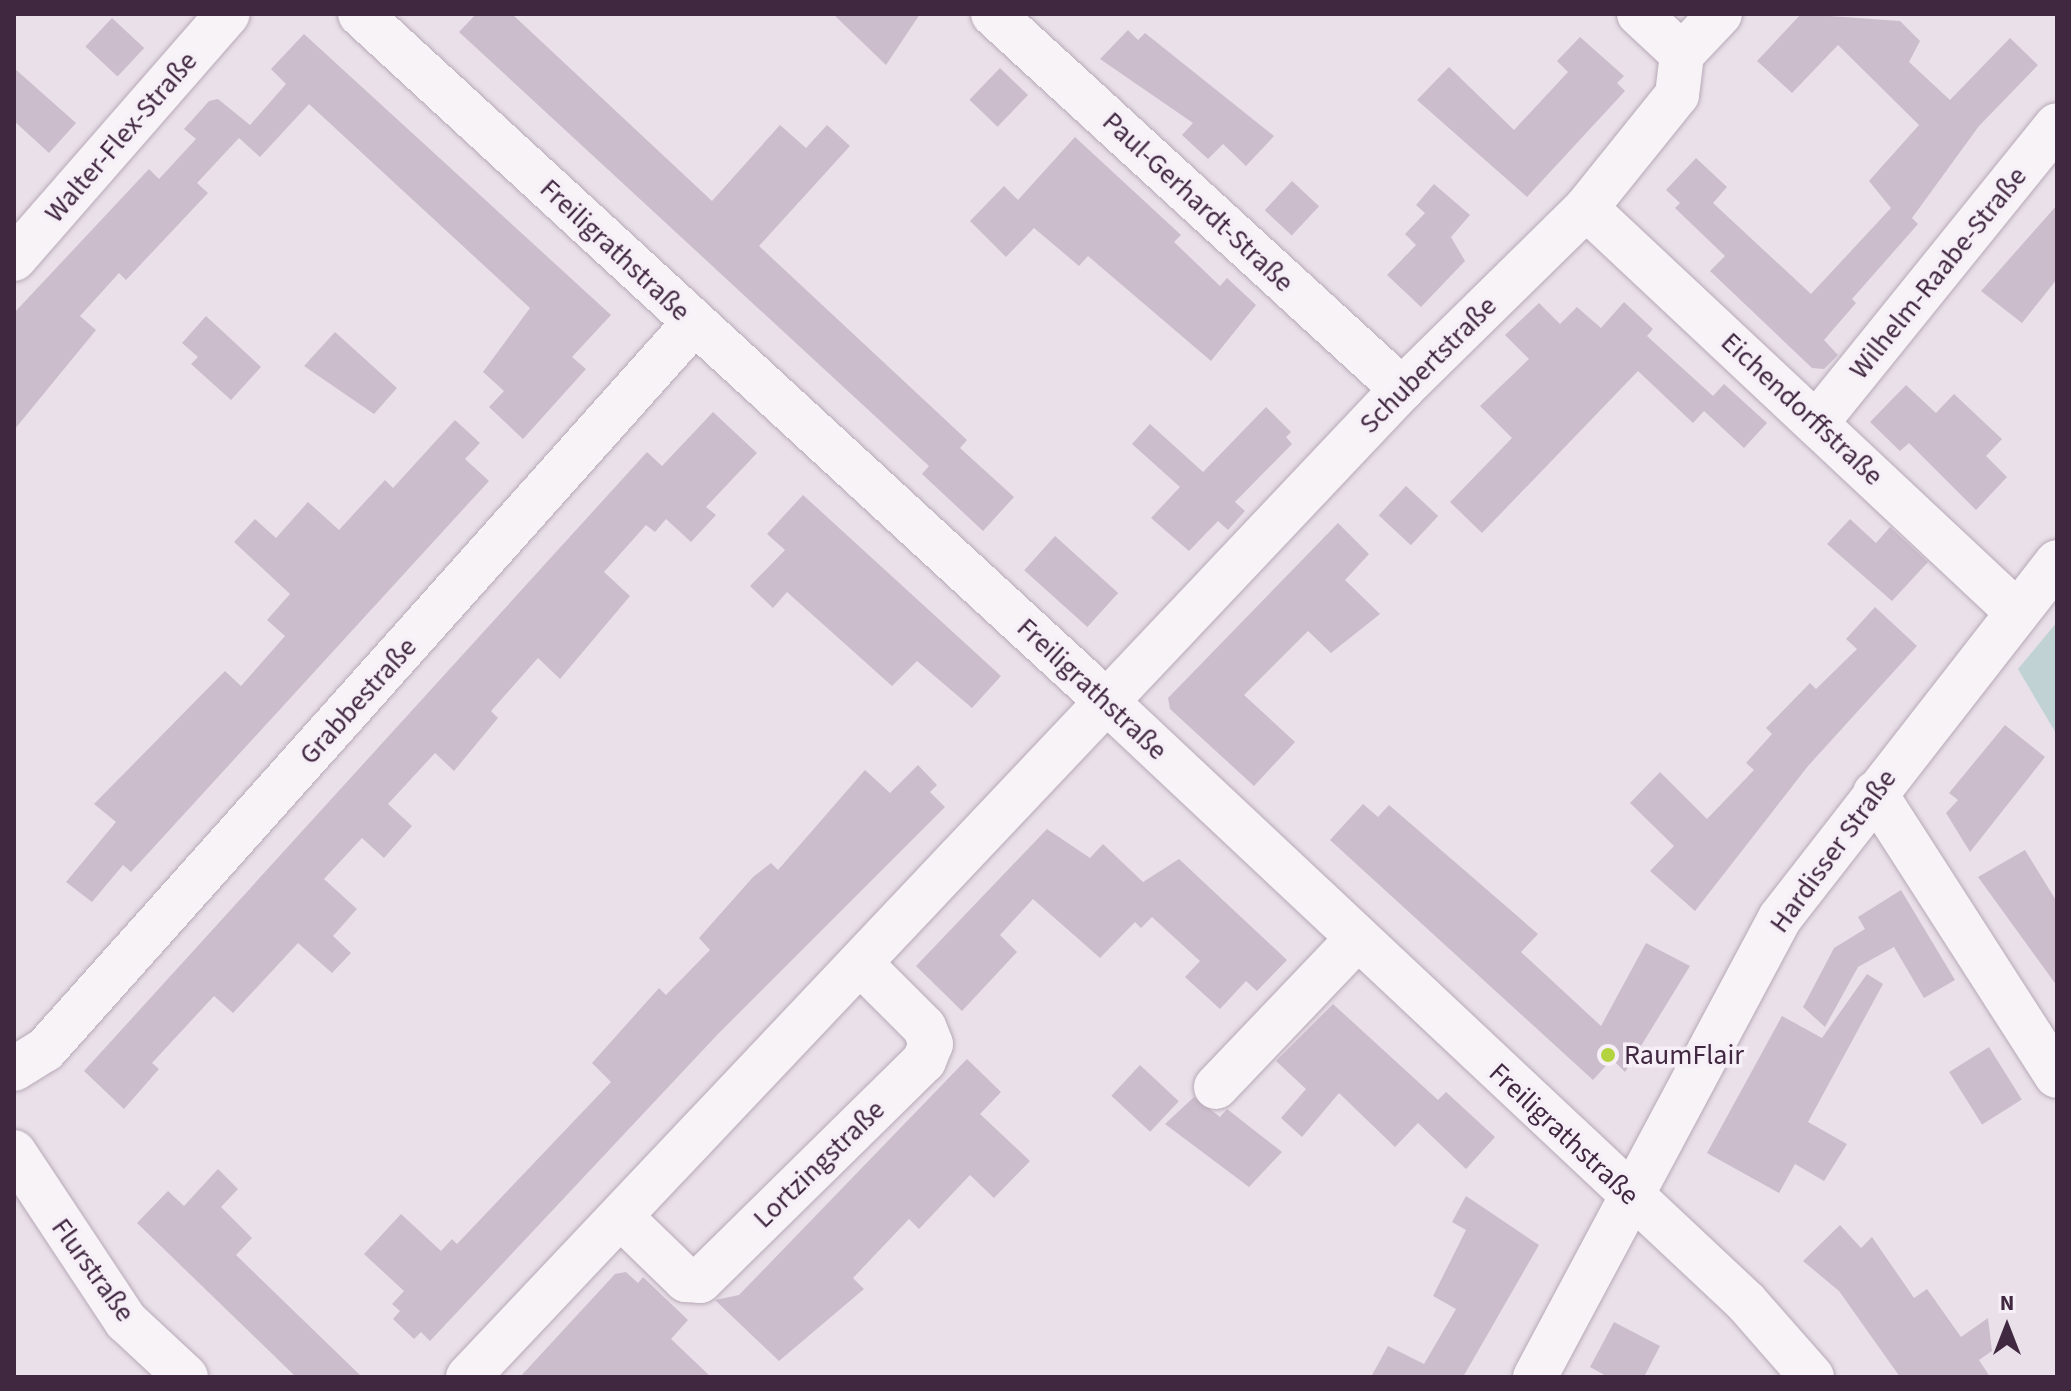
<!DOCTYPE html>
<html>
<head>
<meta charset="utf-8">
<style>
  body { margin:0 }
  #map { position:relative; width:2071px; height:1391px; overflow:hidden; background:#e9e0e9; font-family:"Source Sans 3",sans-serif }
  div>[style] { position:absolute }
  [style*='--x'] { left:calc(var(--x)*1px); top:calc(var(--y)*1px); width:calc(var(--w)*1px); rotate:calc(var(--a)*1deg) }
  .green>* { inset:0; background:#c0d2d4 }
  .building>* { inset:0; background:#ccbdcc; transform-origin:0 0 }
  .roads { filter:drop-shadow(0 0 2px #b7a9b7) drop-shadow(0 0 2px #b7a9b7) }
  .minor>* { height:44px; margin:-22px; padding:0 22px; transform-origin:22px; border-radius:22px; background:#f7f3f7 }
  .dots>* { width:22px; height:22px; translate:-50% -50%; box-sizing:border-box; border:4px solid #f6eff7; border-radius:50% }
  span { translate:-50% -50%; white-space:nowrap; text-align:center; line-height:1.15; -webkit-text-stroke:7px #f6eff7; paint-order:stroke }
  .street-label { font-size:28px; color:#412841 }
  .poi-label { font-size:28px; color:#412841 }
  .left { translate:0 -50%; text-align:left }
  .frame { position:absolute; inset:0; border:16px solid #412841; pointer-events:none }
  .north { position:absolute; left:1967px; top:1287px; width:80px; height:80px; -webkit-text-stroke:6px #f6eff7; paint-order:stroke; rotate:0deg; font-size:22px; font-weight:700; line-height:32px; text-align:center; color:#412841 }
  .north::after { content:''; display:block; margin:auto; width:28px; height:36px; background:#412841; clip-path:polygon(50% 0,100% 100%,50% 72%,0 100%) }
</style>
</head>
<body>
<div id="map">
  <div class="green">
    <i style="clip-path:polygon(2057px 622px,2057px 735px,2018px 669px)"></i>
  </div>
  <div class="building">
    <i style="clip-path:polygon(476px 14px,512px 14px,712px 201px,780px 125px,806px 148px,827px 125px,850px 146px,759px 246px,967px 440px,960px 448px,1014px 497px,983px 531px,922px 474px,929px 466px,459px 32px)"></i>
    <i style="clip-path:polygon(833px 14px,920px 14px,886px 65px)"></i>
    <i style="clip-path:polygon(1801px 14px,1900px 21px,1920px 41px,1909px 62px,1950px 100px,2010px 38px,2038px 65px,1979px 126px,1912px 218px,1918px 224px,1852px 299px,1856px 303px,1824px 340px,1838px 355px,1824px 369px,1812px 368px,1710px 271px,1725px 256px,1675px 208px,1680px 203px,1666px 190px,1696px 158px,1727px 187px,1713px 203px,1811px 294px,1891px 208px,1869px 181px,1919px 125px,1838px 45px,1792px 93px,1757px 61px)"></i>
    <i style="left:112px;top:18px;width:44px;height:39px;rotate:43deg"></i>
    <i style="clip-path:polygon(1128px 30px,1138px 40px,1145px 33px,1274px 136px,1246px 166px,1223px 144px,1208px 159px,1182px 135px,1193px 123px,1100px 59px)"></i>
    <i style="clip-path:polygon(304px 34px,611px 315px,572px 357px,586px 369px,523px 439px,489px 407px,504px 391px,483px 372px,530px 308px,309px 104px,260px 157px,239px 138px,197px 183px,208px 193px,126px 280px,119px 273px,80px 316px,96px 330px,14px 430px,14px 313px,149px 169px,159px 179px,196px 139px,184px 129px,209px 101px,218px 99px,250px 125px,286px 84px,271px 69px)"></i>
    <i style="clip-path:polygon(1580px 37px,1624px 76px,1617px 83px,1625px 91px,1527px 197px,1417px 100px,1449px 67px,1514px 130px,1568px 72px,1557px 61px)"></i>
    <i style="clip-path:polygon(14px 68px,76px 123px,49px 153px,14px 121px)"></i>
    <i style="left:1000px;top:68px;width:39px;height:44px;rotate:44deg"></i>
    <i style="clip-path:polygon(1075px 137px,1181px 235px,1174px 242px,1220px 286px,1227px 278px,1256px 305px,1211px 361px,1088px 256px,1079px 266px,1034px 228px,1006px 257px,970px 221px,1004px 186px,1018px 200px)"></i>
    <i style="left:1292px;top:181px;width:37px;height:40px;rotate:43deg"></i>
    <i style="clip-path:polygon(1434px 184px,1470px 215px,1451px 237px,1465px 261px,1421px 307px,1387px 275px,1416px 245px,1405px 234px,1425px 213px,1416px 205px)"></i>
    <i style="clip-path:polygon(2057px 205px,2057px 279px,2022px 323px,1981px 291px)"></i>
    <i style="clip-path:polygon(1624px 302px,1653px 329px,1647px 336px,1713px 396px,1724px 384px,1767px 423px,1744px 448px,1704px 411px,1693px 423px,1638px 371px,1482px 533px,1450px 502px,1512px 438px,1480px 406px,1529px 359px,1505px 335px,1539px 303px,1560px 324px,1577px 307px,1601px 328px)"></i>
    <i style="clip-path:polygon(206px 316px,261px 367px,231px 400px,191px 364px,198px 357px,182px 343px)"></i>
    <i style="clip-path:polygon(335px 332px,397px 388px,374px 414px,304px 366px)"></i>
    <i style="clip-path:polygon(1906px 385px,1936px 413px,1954px 394px,2002px 439px,1986px 456px,2007px 477px,1976px 510px,1909px 443px,1900px 451px,1870px 422px)"></i>
    <i style="clip-path:polygon(1266px 407px,1291px 432px,1286px 437px,1292px 444px,1235px 502px,1245px 511px,1228px 530px,1218px 521px,1189px 551px,1151px 518px,1180px 487px,1132px 444px,1150px 424px,1203px 472px)"></i>
    <i style="clip-path:polygon(713px 412px,757px 453px,706px 507px,716px 515px,691px 542px,666px 519px,655px 532px,646px 525px,604px 572px,630px 596px,560px 679px,538px 658px,491px 711px,498px 718px,454px 771px,435px 753px,388px 804px,412px 826px,384px 858px,362px 838px,324px 879px,357px 909px,333px 936px,351px 953px,332px 973px,298px 943px,233px 1013px,214px 996px,152px 1063px,159px 1069px,124px 1109px,84px 1071px,647px 452px,662px 466px)"></i>
    <i style="clip-path:polygon(455px 420px,480px 443px,465px 459px,489px 481px,131px 872px,123px 865px,92px 902px,66px 882px,116px 822px,94px 804px,225px 671px,241px 686px,285px 636px,267px 620px,290px 594px,234px 542px,255px 519px,276px 538px,308px 502px,339px 530px,385px 480px,393px 488px)"></i>
    <i style="left:1406px;top:486px;width:44px;height:40px;rotate:43deg"></i>
    <i style="clip-path:polygon(803px 495px,1001px 676px,972px 708px,917px 661px,892px 686px,787px 592px,773px 608px,750px 586px,785px 550px,767px 534px)"></i>
    <i style="clip-path:polygon(1850px 519px,1876px 543px,1890px 527px,1928px 562px,1892px 601px,1827px 544px)"></i>
    <i style="clip-path:polygon(1338px 523px,1369px 554px,1345px 580px,1380px 614px,1331px 653px,1308px 631px,1244px 695px,1295px 742px,1254px 786px,1170px 709px,1168px 698px)"></i>
    <i style="left:1055px;top:536px;width:85px;height:46px;rotate:42deg"></i>
    <i style="clip-path:polygon(1875px 607px,1917px 646px,1808px 766px,1695px 911px,1650px 871px,1674px 846px,1630px 803px,1660px 772px,1707px 819px,1754px 770px,1746px 763px,1772px 734px,1766px 728px,1810px 683px,1816px 689px,1857px 649px,1846px 639px)"></i>
    <i style="clip-path:polygon(2005px 725px,2045px 757px,1970px 852px,1946px 813px,1958px 800px,1949px 793px)"></i>
    <i style="clip-path:polygon(918px 765px,937px 785px,930px 792px,945px 807px,718px 1034px,430px 1341px,421px 1332px,414px 1339px,393px 1319px,400px 1311px,392px 1304px,404px 1291px,364px 1254px,401px 1214px,441px 1251px,452px 1239px,457px 1244px,611px 1082px,592px 1063px,659px 988px,666px 995px,710px 950px,699px 938px,753px 877px,771px 863px,778px 870px,865px 770px,890px 793px)"></i>
    <i style="clip-path:polygon(1363px 804px,1378px 817px,1389px 805px,1538px 934px,1521px 952px,1601px 1026px,1646px 943px,1690px 966px,1625px 1072px,1612px 1059px,1593px 1080px,1330px 840px)"></i>
    <i style="clip-path:polygon(1047px 829px,1090px 858px,1103px 844px,1143px 882px,1179px 859px,1287px 960px,1257px 991px,1246px 981px,1220px 1009px,1185px 977px,1200px 961px,1152px 917px,1141px 928px,1135px 922px,1100px 958px,1033px 899px,1000px 935px,1017px 952px,962px 1011px,916px 966px)"></i>
    <i style="clip-path:polygon(2025px 850px,2057px 902px,2057px 986px,1978px 877px)"></i>
    <i style="clip-path:polygon(1901px 890px,1955px 980px,1924px 998px,1894px 947px,1858px 967px,1825px 1027px,1803px 1007px,1834px 948px,1865px 929px,1858px 917px)"></i>
    <i style="clip-path:polygon(1867px 974px,1883px 984px,1808px 1122px,1847px 1144px,1824px 1181px,1795px 1164px,1779px 1193px,1707px 1153px,1782px 1016px,1822px 1038px)"></i>
    <i style="clip-path:polygon(1333px 1004px,1438px 1100px,1446px 1092px,1495px 1137px,1466px 1169px,1418px 1123px,1395px 1147px,1339px 1093px,1302px 1137px,1281px 1118px,1306px 1089px,1276px 1061px)"></i>
    <i style="left:1989px;top:1047px;width:62px;height:47px;rotate:58deg"></i>
    <i style="clip-path:polygon(967px 1059px,1001px 1092px,980px 1114px,1030px 1161px,994px 1198px,970px 1175px,919px 1229px,909px 1219px,853px 1278px,864px 1289px,779px 1361px,715px 1300px,739px 1295px)"></i>
    <i style="left:1140px;top:1065px;width:53px;height:42px;rotate:43deg"></i>
    <i style="clip-path:polygon(1194px 1097px,1220px 1117px,1227px 1109px,1282px 1152px,1249px 1187px,1165px 1124px)"></i>
    <i style="clip-path:polygon(218px 1169px,238px 1189px,221px 1207px,252px 1238px,236px 1255px,362px 1377px,296px 1377px,137px 1223px,168px 1191px,184px 1206px)"></i>
    <i style="clip-path:polygon(1466px 1196px,1539px 1245px,1463px 1377px,1371px 1377px,1388px 1346px,1424px 1364px,1456px 1309px,1433px 1296px,1466px 1230px,1452px 1222px)"></i>
    <i style="clip-path:polygon(1840px 1225px,1861px 1248px,1872px 1237px,1914px 1298px,1927px 1289px,1961px 1337px,1988px 1318px,1992px 1351px,1979px 1360px,1990px 1377px,1900px 1377px,1839px 1291px,1803px 1261px)"></i>
    <i style="clip-path:polygon(626px 1272px,638px 1283px,643px 1277px,688px 1320px,671px 1339px,711px 1377px,520px 1377px,615px 1274px)"></i>
    <i style="clip-path:polygon(1614px 1322px,1660px 1346px,1644px 1377px,1608px 1377px,1590px 1367px)"></i>
  </div>
  <div class="roads">
    <div class="minor">
      <i style="--x:360;--y:14;--w:1014;--a:42.64"></i>
      <i style="--x:1106;--y:701;--w:878;--a:43.2"></i>
      <i style="--x:1746;--y:1302;--w:100;--a:48.7"></i>
      <i style="--x:993;--y:14;--w:555;--a:42.52"></i>
      <i style="--x:1639;--y:14;--w:59;--a:42.9"></i>
      <i style="--x:1682;--y:54;--w:55;--a:-46.5"></i>
      <i style="--x:1586;--y:208;--w:591;--a:43.15"></i>
      <i style="--x:14;--y:259;--w:325;--a:-48.9"></i>
      <i style="--x:1818;--y:421;--w:380;--a:-51.1"></i>
      <i style="--x:1875;--y:793;--w:336;--a:57.3"></i>
      <i style="--x:14;--y:1069;--w:36;--a:-32"></i>
      <i style="--x:45;--y:1050;--w:975;--a:-48.24"></i>
      <i style="--x:1216;--y:1087;--w:204;--a:-46.4"></i>
      <i style="--x:14;--y:1152;--w:203;--a:56.5"></i>
      <i style="--x:126;--y:1321;--w:82;--a:43"></i>
      <i style="--x:622;--y:1218;--w:89;--a:44.1"></i>
      <i style="--x:686;--y:1280;--w:14;--a:4"></i>
      <i style="--x:700;--y:1281;--w:314;--a:-44.5"></i>
      <i style="--x:924;--y:1061;--w:18;--a:-68"></i>
      <i style="--x:931;--y:1044;--w:18;--a:-112"></i>
      <i style="--x:924;--y:1027;--w:86;--a:-135"></i>
      <i style="--x:468;--y:1377;--w:1360;--a:-46.61"></i>
      <i style="--x:1402;--y:389;--w:258;--a:-44.5"></i>
      <i style="--x:1586;--y:208;--w:145;--a:-51.2"></i>
      <i style="--x:1677;--y:95;--w:41;--a:-83"></i>
      <i style="--x:1535;--y:1377;--w:520;--a:-61.91"></i>
      <i style="--x:1780;--y:918;--w:451;--a:-52.1"></i>
    </div>
  </div>
  <div class="dots">
    <i style="left:1608px;top:1055px;background:#b4d43f"></i>
  </div>
  <div class="street-label">
    <span style="left:121px;top:137px;rotate:-49deg">Walter-Flex-Straße</span>
    <span style="left:1198px;top:202px;rotate:43deg">Paul-Gerhardt-Straße</span>
    <span style="left:615px;top:250px;rotate:43deg">Freiligrathstraße</span>
    <span style="left:1938px;top:273px;rotate:-51deg">Wilhelm-Raabe-Straße</span>
    <span style="left:1428px;top:365px;rotate:-45deg">Schubertstraße</span>
    <span style="left:1802px;top:409px;rotate:43deg">Eichendorffstraße</span>
    <span style="left:1092px;top:689px;rotate:43deg">Freiligrathstraße</span>
    <span style="left:358px;top:701px;rotate:-48deg">Grabbestraße</span>
    <span style="left:1833px;top:851px;rotate:-54deg">Hardisser Straße</span>
    <span style="left:1564px;top:1134px;rotate:43deg">Freiligrathstraße</span>
    <span style="left:819px;top:1164px;rotate:-44deg">Lortzingstraße</span>
    <span style="left:93px;top:1270px;rotate:54deg">Flurstraße</span>
  </div>
  <div class="poi-label">
    <span class="left" style="left:1624px;top:1055px">RaumFlair</span>
  </div>
  <div class="frame"></div>
  <div class="north">N</div>
</div>
</body>
</html>
